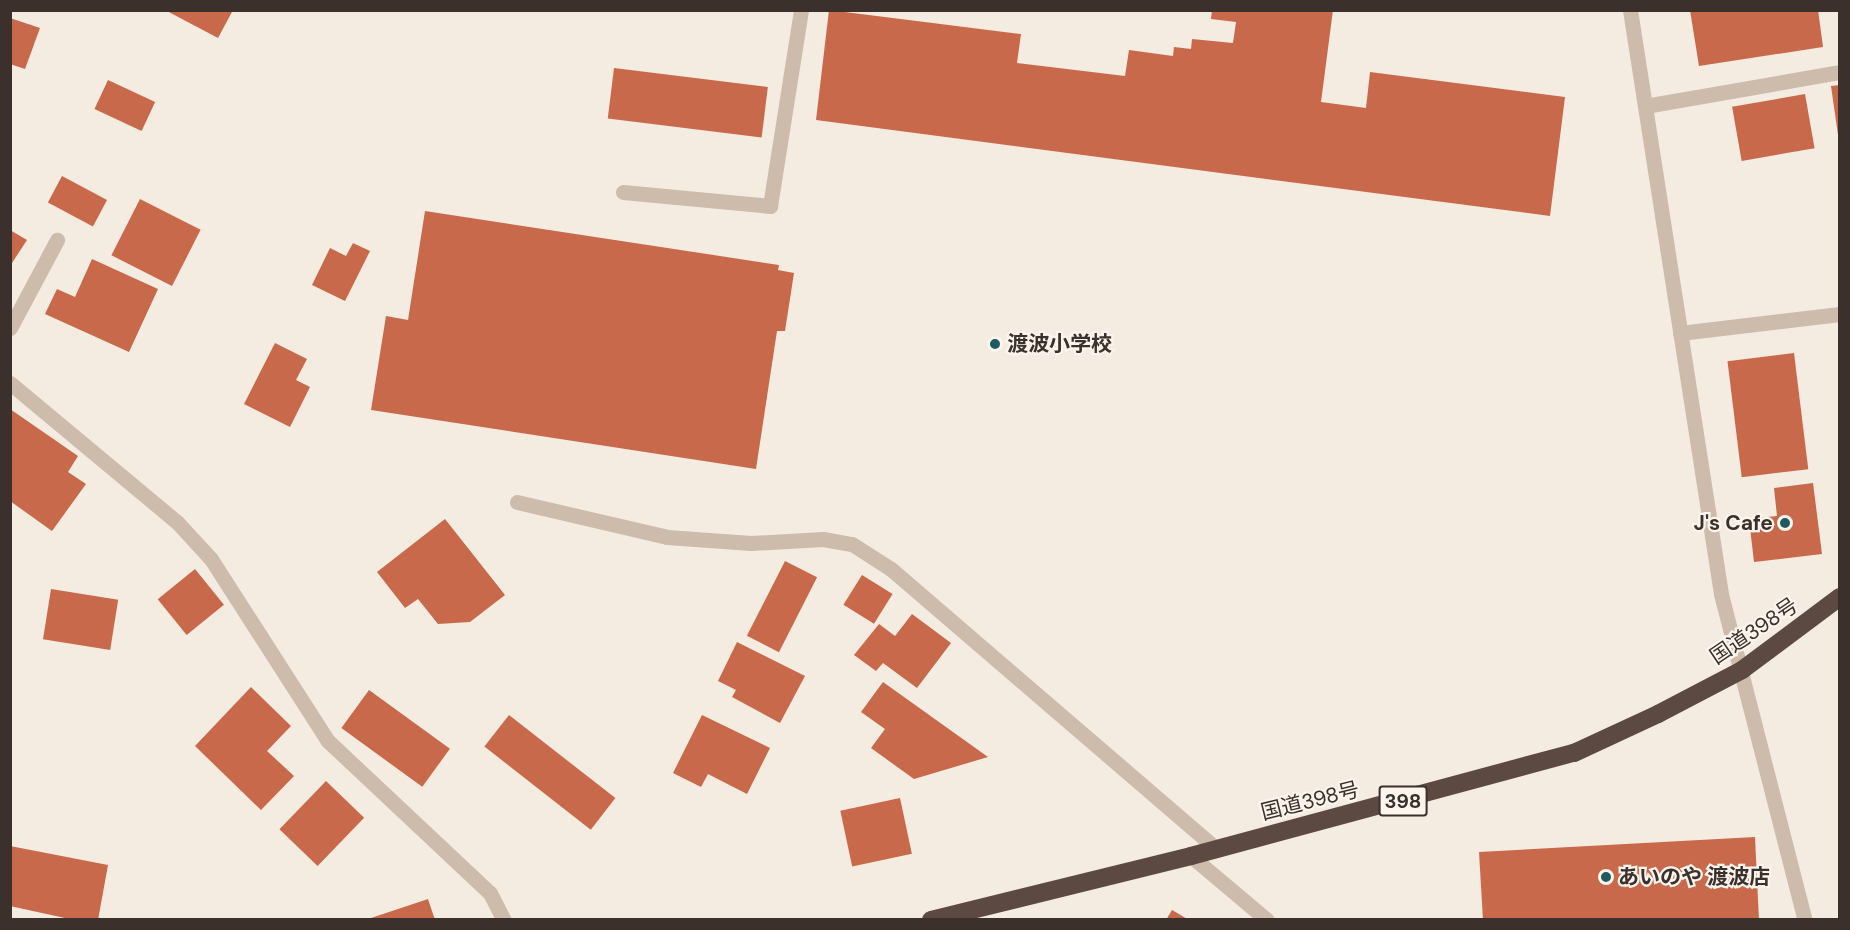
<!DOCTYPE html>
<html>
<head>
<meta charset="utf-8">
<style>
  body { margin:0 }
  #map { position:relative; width:1850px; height:930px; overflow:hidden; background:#f4ebe1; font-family:"DM Sans","Noto Sans JP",sans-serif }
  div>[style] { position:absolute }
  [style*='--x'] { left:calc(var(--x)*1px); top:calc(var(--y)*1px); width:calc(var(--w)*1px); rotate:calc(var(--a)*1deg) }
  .building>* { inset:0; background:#c8694b; transform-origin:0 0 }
  .minor>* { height:15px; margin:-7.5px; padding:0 7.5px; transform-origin:7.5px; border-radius:7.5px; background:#cdbbac }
  .highway>* { height:18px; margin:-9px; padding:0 9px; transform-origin:9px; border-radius:9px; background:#5c4a42 }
  .dots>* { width:16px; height:16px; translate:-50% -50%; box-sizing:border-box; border:3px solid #fbf5ee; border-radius:50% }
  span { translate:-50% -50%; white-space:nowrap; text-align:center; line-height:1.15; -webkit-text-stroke:4.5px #fbf5ee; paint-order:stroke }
  .shield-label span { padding:2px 4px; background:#fbf5ee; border:2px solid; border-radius:4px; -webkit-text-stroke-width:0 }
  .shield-label { font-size:20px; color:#3b302b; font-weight:700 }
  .poi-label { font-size:21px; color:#3b302b; font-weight:700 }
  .left { translate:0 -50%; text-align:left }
  .right { translate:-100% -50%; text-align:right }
  .street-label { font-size:21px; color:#3b302b }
  .frame { position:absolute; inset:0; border:12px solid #3b302b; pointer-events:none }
</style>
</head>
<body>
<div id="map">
  <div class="building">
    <i style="clip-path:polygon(165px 10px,233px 10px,218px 38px)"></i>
    <i style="clip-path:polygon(829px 10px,1021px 34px,1017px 63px,1125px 76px,1129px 50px,1173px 56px,1174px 47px,1191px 49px,1192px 39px,1233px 43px,1236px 22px,1211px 19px,1212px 10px,1333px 10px,1321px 102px,1366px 108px,1370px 72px,1565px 97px,1550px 216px,816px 120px)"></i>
    <i style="clip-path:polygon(1690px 10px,1818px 10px,1823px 47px,1699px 66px)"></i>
    <i style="clip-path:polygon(10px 18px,40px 28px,25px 69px,10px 64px)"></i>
    <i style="left:614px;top:68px;width:155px;height:51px;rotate:7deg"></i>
    <i style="left:108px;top:80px;width:52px;height:32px;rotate:25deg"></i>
    <i style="clip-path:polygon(1840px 85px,1840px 135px,1838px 135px,1831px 86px)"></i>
    <i style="left:1805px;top:94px;width:55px;height:74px;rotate:80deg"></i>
    <i style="left:62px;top:176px;width:51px;height:30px;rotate:28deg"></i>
    <i style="left:140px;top:199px;width:68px;height:63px;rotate:27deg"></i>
    <i style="clip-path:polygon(425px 211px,779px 265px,778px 270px,794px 273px,785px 331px,777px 331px,756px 469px,371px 410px,386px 316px,408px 320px)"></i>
    <i style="clip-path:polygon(10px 230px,27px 240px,10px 266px)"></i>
    <i style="clip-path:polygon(353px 243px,370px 251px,345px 301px,312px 285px,330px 248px,346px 256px)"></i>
    <i style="clip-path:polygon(92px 259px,158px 289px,129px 352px,45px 314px,57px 289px,75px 297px)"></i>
    <i style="clip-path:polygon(275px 343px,307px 359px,296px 380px,310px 387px,290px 427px,244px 404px)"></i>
    <i style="left:1794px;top:353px;width:117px;height:67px;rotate:83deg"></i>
    <i style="clip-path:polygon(10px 409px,78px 456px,68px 472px,86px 484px,52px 531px,10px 501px)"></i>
    <i style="clip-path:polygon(1813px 483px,1822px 554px,1754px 562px,1749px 519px,1777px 516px,1774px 488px)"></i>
    <i style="clip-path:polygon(445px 519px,505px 595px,470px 622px,438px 624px,418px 599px,405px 608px,377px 572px)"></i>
    <i style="left:785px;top:561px;width:36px;height:84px;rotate:27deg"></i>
    <i style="left:195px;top:569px;width:46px;height:48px;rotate:51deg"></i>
    <i style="left:862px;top:575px;width:36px;height:35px;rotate:32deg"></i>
    <i style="left:51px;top:589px;width:68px;height:51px;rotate:9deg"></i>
    <i style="clip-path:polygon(912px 614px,951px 643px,917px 688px,883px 663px,876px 671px,854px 655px,879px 624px,895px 636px)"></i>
    <i style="clip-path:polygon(737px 642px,805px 676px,780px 723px,732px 697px,736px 690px,718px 681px)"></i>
    <i style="clip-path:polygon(883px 682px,988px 757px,914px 779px,871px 748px,885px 729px,861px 712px)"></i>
    <i style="clip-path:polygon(251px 687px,291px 726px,267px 751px,294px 776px,261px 810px,195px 746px)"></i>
    <i style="left:369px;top:690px;width:100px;height:47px;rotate:36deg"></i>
    <i style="left:509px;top:715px;width:135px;height:40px;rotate:38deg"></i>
    <i style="clip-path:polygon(702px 715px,770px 748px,747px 794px,708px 774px,701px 787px,673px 773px)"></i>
    <i style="left:326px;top:781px;width:53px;height:67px;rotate:44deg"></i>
    <i style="left:900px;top:798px;width:57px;height:61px;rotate:78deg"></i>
    <i style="clip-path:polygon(1755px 837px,1759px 920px,1483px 920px,1479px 852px)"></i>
    <i style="clip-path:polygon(10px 846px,108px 865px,98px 920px,74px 920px,10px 906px)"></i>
    <i style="clip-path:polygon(428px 899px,435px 920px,368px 920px,368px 919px)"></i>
    <i style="clip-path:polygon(1172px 910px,1189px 920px,1166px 920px)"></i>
  </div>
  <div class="minor">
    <i style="--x:1630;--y:10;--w:591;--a:81.14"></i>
    <i style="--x:1721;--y:594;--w:337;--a:75.6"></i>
    <i style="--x:1645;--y:106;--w:198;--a:-9.9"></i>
    <i style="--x:623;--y:192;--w:148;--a:5.4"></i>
    <i style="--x:770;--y:206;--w:198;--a:-81"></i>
    <i style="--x:10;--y:328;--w:100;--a:-61.9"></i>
    <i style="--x:1680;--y:333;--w:161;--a:-6.8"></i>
    <i style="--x:10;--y:383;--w:217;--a:39.8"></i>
    <i style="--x:177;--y:522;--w:50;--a:47.4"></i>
    <i style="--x:211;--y:559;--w:216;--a:57.3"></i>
    <i style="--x:328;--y:741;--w:222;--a:43.2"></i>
    <i style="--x:490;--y:893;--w:30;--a:63"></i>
    <i style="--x:517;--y:502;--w:154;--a:13.1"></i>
    <i style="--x:667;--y:537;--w:84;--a:4.1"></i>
    <i style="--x:751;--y:543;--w:72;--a:-3.2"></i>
    <i style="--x:823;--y:539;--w:29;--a:10"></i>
    <i style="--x:852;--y:544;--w:46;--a:32.7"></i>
    <i style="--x:891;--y:569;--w:430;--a:40.7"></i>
    <i style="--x:1191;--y:856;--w:99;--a:40.1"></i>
  </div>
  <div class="highway">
    <i style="--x:931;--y:920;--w:268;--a:-13.8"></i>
    <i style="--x:1191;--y:856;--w:397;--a:-15.1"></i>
    <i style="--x:1574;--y:753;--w:93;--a:-24.9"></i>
    <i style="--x:1658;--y:714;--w:95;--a:-27.6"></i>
    <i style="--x:1742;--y:670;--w:122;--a:-36.7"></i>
  </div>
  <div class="dots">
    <i style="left:995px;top:344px;background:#1f5a5e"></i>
    <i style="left:1785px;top:523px;background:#1f5a5e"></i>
    <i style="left:1606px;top:877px;background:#1f5a5e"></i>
  </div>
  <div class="shield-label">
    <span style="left:1403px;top:801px">398</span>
  </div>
  <div class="poi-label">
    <span class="left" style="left:1007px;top:344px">渡波小学校</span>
    <span class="right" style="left:1773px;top:523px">J's Cafe</span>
    <span class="left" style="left:1618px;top:877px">あいのや 渡波店</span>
  </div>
  <div class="street-label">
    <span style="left:1754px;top:631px;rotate:-34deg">国道398号</span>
    <span style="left:1310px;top:801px;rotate:-14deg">国道398号</span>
  </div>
  <div class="frame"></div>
</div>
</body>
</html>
